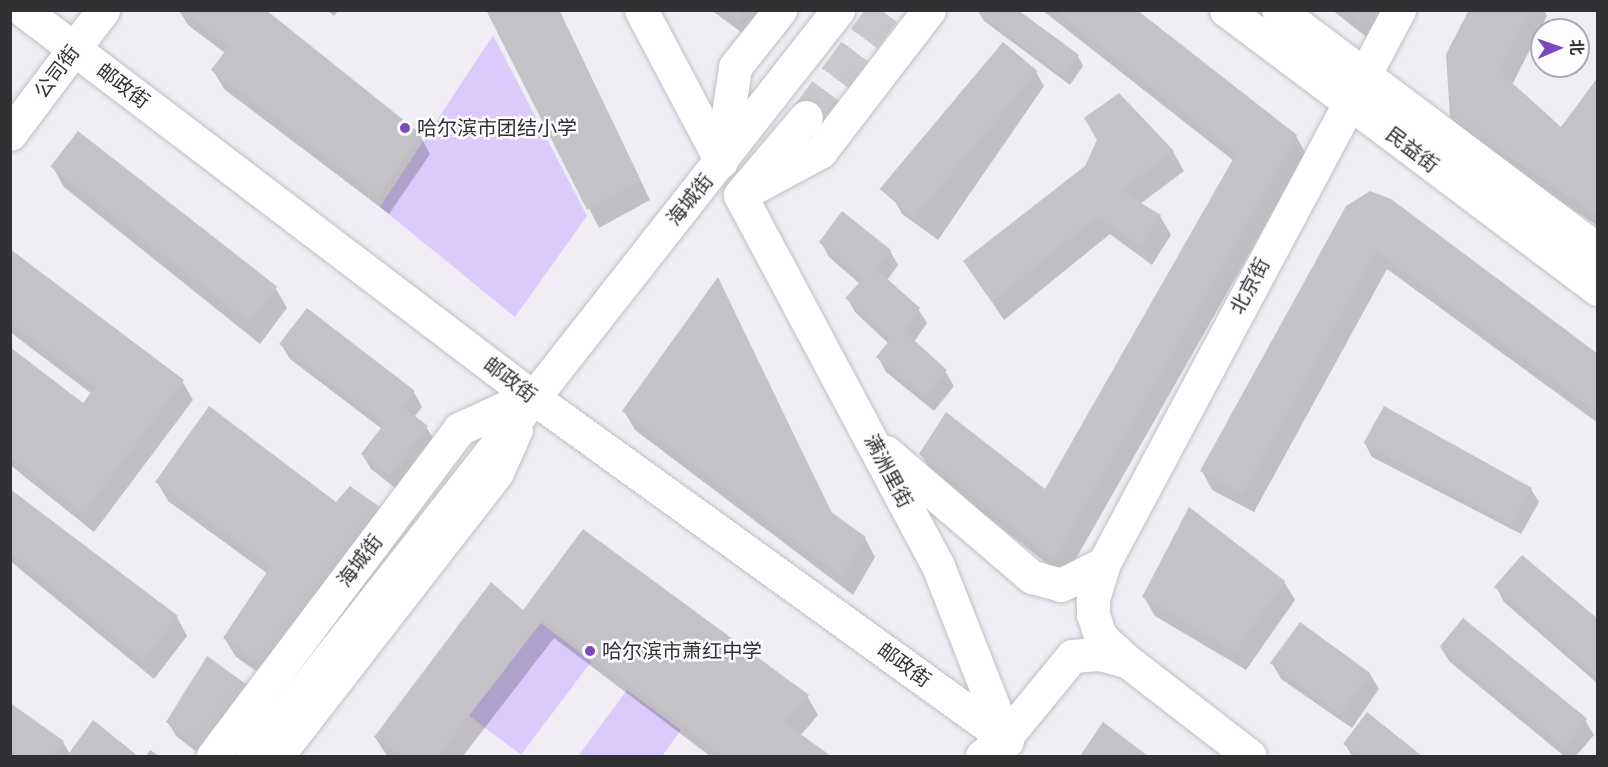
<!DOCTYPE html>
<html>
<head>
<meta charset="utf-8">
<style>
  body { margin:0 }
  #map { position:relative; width:1608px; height:767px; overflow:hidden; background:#f0eef4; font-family:"Nunito Sans","Noto Sans SC",sans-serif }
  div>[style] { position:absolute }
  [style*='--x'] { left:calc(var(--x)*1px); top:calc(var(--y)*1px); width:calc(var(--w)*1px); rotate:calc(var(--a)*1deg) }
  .green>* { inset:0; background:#dbcbfd; transform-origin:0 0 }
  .shadow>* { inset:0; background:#0003 }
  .building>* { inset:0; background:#c3c2c7; transform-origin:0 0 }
  .primary-tunnel>* { height:33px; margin-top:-16.5px; transform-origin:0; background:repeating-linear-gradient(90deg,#cac8cd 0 33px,transparent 0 49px) }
  .roads { filter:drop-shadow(0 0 2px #c0bec3) drop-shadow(0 0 2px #c0bec3) }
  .tertiary>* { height:33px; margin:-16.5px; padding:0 16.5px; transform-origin:16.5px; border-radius:16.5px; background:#fff }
  .secondary>* { height:33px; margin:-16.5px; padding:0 16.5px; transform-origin:16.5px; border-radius:16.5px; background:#fff }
  .primary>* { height:33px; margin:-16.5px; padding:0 16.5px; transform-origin:16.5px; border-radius:16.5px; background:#fff }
  .dots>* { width:16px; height:16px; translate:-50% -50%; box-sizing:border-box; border:3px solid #fdfcfe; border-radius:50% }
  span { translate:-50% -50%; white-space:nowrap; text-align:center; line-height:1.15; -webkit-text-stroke:5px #fdfcfe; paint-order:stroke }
  .street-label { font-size:20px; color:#313133 }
  .poi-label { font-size:20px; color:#313133 }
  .left { translate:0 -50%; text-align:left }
  .frame { position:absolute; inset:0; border:12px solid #313133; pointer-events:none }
  .north { position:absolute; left:1530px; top:18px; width:60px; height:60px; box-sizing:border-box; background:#fdfcfe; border:2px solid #ababad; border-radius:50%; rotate:88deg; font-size:16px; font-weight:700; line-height:24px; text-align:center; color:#313133 }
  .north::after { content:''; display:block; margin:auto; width:21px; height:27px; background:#7b48c0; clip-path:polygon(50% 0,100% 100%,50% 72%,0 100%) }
</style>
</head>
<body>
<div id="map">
  <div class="green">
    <i style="clip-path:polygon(493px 35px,587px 216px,515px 317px,380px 207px)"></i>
    <i style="left:538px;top:621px;width:67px;height:117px;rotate:37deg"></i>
    <i style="clip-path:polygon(627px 690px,681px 730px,662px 756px,578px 756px)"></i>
  </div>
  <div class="shadow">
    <i style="clip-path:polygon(179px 10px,264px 10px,420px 135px,430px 154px,389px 214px,224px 89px,213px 70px,225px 53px,188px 25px)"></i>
    <i style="clip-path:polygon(326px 10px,339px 10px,334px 16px)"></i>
    <i style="clip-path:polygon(488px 10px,559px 10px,650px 200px,599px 228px)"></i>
    <i style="clip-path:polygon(711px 10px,795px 10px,749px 38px)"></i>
    <i style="clip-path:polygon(1042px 10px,1135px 10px,1296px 136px,1306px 154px,1065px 578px,932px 473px,921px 454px,1045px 491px,1234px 161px)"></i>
    <i style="clip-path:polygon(1332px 10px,1384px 10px,1369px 39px)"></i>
    <i style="clip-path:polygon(1470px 10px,1544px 10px,1547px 16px,1512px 85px,1561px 129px,1598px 80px,1598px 226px,1463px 137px,1452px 118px)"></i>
    <i style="clip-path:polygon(978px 11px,1078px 56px,1083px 66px,1070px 85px,984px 21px)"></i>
    <i style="clip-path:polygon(1036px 72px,1044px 86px,938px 240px,902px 214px,894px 199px)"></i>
    <i style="clip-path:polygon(1119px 95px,1173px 152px,1184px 171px,1140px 204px,1160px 216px,1171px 235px,1152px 265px,1110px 234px,1004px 320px,965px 262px,1086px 167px)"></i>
    <i style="clip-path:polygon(53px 168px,276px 289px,287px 308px,260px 344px,64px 187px)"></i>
    <i style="clip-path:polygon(1348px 207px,1598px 356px,1598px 423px,1387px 269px,1254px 512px,1212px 490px,1202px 471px)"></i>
    <i style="clip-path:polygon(821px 242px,890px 251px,898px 265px,887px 280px,918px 309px,927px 323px,914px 342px,945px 371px,954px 386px,934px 411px,886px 372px,878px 357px,889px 344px,855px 312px,847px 298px,860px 284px,829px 257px)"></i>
    <i style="clip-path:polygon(10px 251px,182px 381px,193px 400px,94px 532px,10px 465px,10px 348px,84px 405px,92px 394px,10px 332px)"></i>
    <i style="clip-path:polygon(718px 280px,833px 515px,865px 538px,875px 557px,853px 595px,635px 430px,624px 411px)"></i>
    <i style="clip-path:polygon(281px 344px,414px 392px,422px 407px,414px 417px,426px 427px,435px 441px,398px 490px,371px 469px,362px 454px,382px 429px,290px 359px)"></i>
    <i style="clip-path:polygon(1364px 442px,1530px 488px,1539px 502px,1521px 534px,1372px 457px)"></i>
    <i style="clip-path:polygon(157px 482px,336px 504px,280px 687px,236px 657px,225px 639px,268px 574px,168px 501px)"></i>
    <i style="clip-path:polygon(10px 491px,177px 617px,187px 636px,154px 679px,10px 561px)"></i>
    <i style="clip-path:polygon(1284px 582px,1295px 600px,1246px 670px,1155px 616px,1144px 597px)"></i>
    <i style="clip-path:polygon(1496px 587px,1598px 621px,1598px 684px,1504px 602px)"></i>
    <i style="clip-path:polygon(523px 612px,807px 696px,818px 715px,800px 736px,829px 756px,710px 756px,554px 638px,463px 756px,387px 756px,375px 737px)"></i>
    <i style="clip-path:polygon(1441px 648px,1585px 720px,1594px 735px,1576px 756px,1564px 756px,1450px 662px)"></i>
    <i style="clip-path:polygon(207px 658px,202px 756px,176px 736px,168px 722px)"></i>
    <i style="clip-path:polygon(1273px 665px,1370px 674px,1379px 689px,1352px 728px,1281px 679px)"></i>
    <i style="clip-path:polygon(10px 704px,63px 742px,70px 754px,94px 722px,135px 756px,10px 756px)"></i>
    <i style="clip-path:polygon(1367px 714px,1420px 756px,1352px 756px,1345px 744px)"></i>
    <i style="clip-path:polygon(1103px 724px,1146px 756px,1082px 756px)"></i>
    <i style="clip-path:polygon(150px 750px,159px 756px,146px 756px)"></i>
  </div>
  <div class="building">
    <i style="clip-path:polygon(181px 10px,266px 10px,421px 134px,378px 196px,211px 70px,229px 46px)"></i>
    <i style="clip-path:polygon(486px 10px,559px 10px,641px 181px,587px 210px)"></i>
    <i style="clip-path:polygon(725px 10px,743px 10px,739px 21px)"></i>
    <i style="clip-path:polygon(976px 10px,1018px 10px,1079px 55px,1064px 77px)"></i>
    <i style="clip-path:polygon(1054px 10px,1137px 10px,1297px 135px,1054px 560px,919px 454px,946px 412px,1045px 489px,1236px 154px)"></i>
    <i style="clip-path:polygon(1344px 10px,1364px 10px,1359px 21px)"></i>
    <i style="clip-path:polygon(1469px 10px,1530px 10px,1499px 71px,1561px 127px,1598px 77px,1598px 216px,1450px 118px,1446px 54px)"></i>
    <i style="left:1003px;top:42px;width:45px;height:192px;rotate:40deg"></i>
    <i style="clip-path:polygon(1119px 93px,1174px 151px,1121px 191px,1161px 215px,1141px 247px,1098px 216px,992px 302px,963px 261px,1085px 166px,1097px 140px,1084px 118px)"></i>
    <i style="left:78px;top:131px;width:253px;height:45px;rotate:38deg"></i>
    <i style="clip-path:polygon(1370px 191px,1391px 199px,1598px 354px,1598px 413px,1376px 251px,1243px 494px,1200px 471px,1346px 206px)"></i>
    <i style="clip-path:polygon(842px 211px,891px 250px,876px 269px,920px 308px,904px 331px,947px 370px,925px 397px,876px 357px,890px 340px,845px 298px,862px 280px,819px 242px)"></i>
    <i style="clip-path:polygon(10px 249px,184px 380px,83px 514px,10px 456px,10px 347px,83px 403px,95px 387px,10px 323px)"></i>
    <i style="clip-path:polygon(718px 277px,831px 512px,866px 537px,842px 577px,622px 411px)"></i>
    <i style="clip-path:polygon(307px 308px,415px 391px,403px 407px,428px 426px,389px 476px,361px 454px,384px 424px,279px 344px)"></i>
    <i style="clip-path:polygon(209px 406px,336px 502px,350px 486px,384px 510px,269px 669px,223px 638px,271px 566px,155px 482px)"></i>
    <i style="left:1384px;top:406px;width:169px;height:42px;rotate:29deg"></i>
    <i style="clip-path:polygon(10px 489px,178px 616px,143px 661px,10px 552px)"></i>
    <i style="clip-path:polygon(1189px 507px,1285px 581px,1235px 652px,1142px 597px)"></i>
    <i style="clip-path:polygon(583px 529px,809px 695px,785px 723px,831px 756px,714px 756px,717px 752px,543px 620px,438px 756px,403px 756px,374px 737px,491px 582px,523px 610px)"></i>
    <i style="clip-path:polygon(1522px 555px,1598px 619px,1598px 678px,1494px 587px)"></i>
    <i style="left:1463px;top:618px;width:160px;height:37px;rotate:39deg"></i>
    <i style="left:1300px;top:622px;width:87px;height:51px;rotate:36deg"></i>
    <i style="clip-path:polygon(207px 656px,253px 689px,205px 752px,166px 722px)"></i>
    <i style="clip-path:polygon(10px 703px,64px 741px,52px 756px,10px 756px)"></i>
    <i style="clip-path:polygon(1367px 712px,1422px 756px,1360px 756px,1343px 744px)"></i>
    <i style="clip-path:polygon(93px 720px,138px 756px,67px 756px)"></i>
    <i style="clip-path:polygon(1103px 722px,1148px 756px,1080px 756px)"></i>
  </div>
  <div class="primary-tunnel">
    <i style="--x:806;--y:117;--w:133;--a:-53.6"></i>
  </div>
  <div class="roads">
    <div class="tertiary">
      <i style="--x:23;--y:10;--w:638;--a:37.23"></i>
      <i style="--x:531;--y:396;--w:584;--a:35.81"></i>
      <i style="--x:1005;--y:738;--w:106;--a:-50.7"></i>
      <i style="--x:1072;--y:656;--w:28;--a:-4"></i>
      <i style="--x:1100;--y:654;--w:28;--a:15"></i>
      <i style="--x:641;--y:10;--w:171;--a:62.1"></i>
      <i style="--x:10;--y:134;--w:155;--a:-53.1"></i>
      <i style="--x:740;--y:195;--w:421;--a:61.9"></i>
      <i style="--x:938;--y:566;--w:188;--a:68.5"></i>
      <i style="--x:886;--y:452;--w:192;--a:40.6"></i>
      <i style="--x:1032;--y:577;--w:30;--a:15"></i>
      <i style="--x:1061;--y:585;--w:48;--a:-27.1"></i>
      <i style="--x:1104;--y:563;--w:39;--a:107"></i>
      <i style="--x:1093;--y:600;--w:14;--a:90"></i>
      <i style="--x:1093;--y:614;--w:23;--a:72"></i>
      <i style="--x:1100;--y:636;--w:37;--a:43"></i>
      <i style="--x:1127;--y:661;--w:155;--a:37.7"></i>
    </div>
    <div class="secondary">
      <i style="--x:1226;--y:10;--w:465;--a:36.9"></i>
      <i style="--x:1278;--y:10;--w:400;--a:36.9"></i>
      <i style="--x:721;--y:161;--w:95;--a:-81.5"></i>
      <i style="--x:735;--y:67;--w:73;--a:-51.7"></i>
      <i style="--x:742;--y:194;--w:89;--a:-28.3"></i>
      <i style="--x:820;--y:152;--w:179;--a:-52.5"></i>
      <i style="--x:1104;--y:563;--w:627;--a:-61.92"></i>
      <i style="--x:213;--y:756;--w:409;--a:-53"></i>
      <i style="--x:459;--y:429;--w:79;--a:-24.6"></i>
      <i style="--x:277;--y:756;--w:359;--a:-52.2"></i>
      <i style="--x:497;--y:472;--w:46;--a:-65.7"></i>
      <i style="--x:982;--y:756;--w:29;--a:-38"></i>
    </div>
    <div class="primary">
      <i style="--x:740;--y:195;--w:102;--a:-49.8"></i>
      <i style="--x:252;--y:756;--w:949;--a:-51.85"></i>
    </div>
  </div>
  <div class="dots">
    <i style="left:405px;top:128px;background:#7b48c0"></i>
    <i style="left:590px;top:651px;background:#7b48c0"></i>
  </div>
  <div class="street-label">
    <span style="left:57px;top:72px;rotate:-53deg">公司街</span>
    <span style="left:123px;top:86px;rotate:37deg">邮政街</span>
    <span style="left:1412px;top:150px;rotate:37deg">民益街</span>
    <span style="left:690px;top:200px;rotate:-51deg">海城街</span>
    <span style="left:1250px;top:286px;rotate:-62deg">北京街</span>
    <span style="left:510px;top:380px;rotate:37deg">邮政街</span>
    <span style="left:888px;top:471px;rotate:62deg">满洲里街</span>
    <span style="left:360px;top:561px;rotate:-53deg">海城街</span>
    <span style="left:904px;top:665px;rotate:36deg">邮政街</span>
  </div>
  <div class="poi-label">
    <span class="left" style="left:417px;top:128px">哈尔滨市团结小学</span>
    <span class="left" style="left:602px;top:651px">哈尔滨市萧红中学</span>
  </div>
  <div class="frame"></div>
  <div class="north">北</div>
</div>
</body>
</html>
